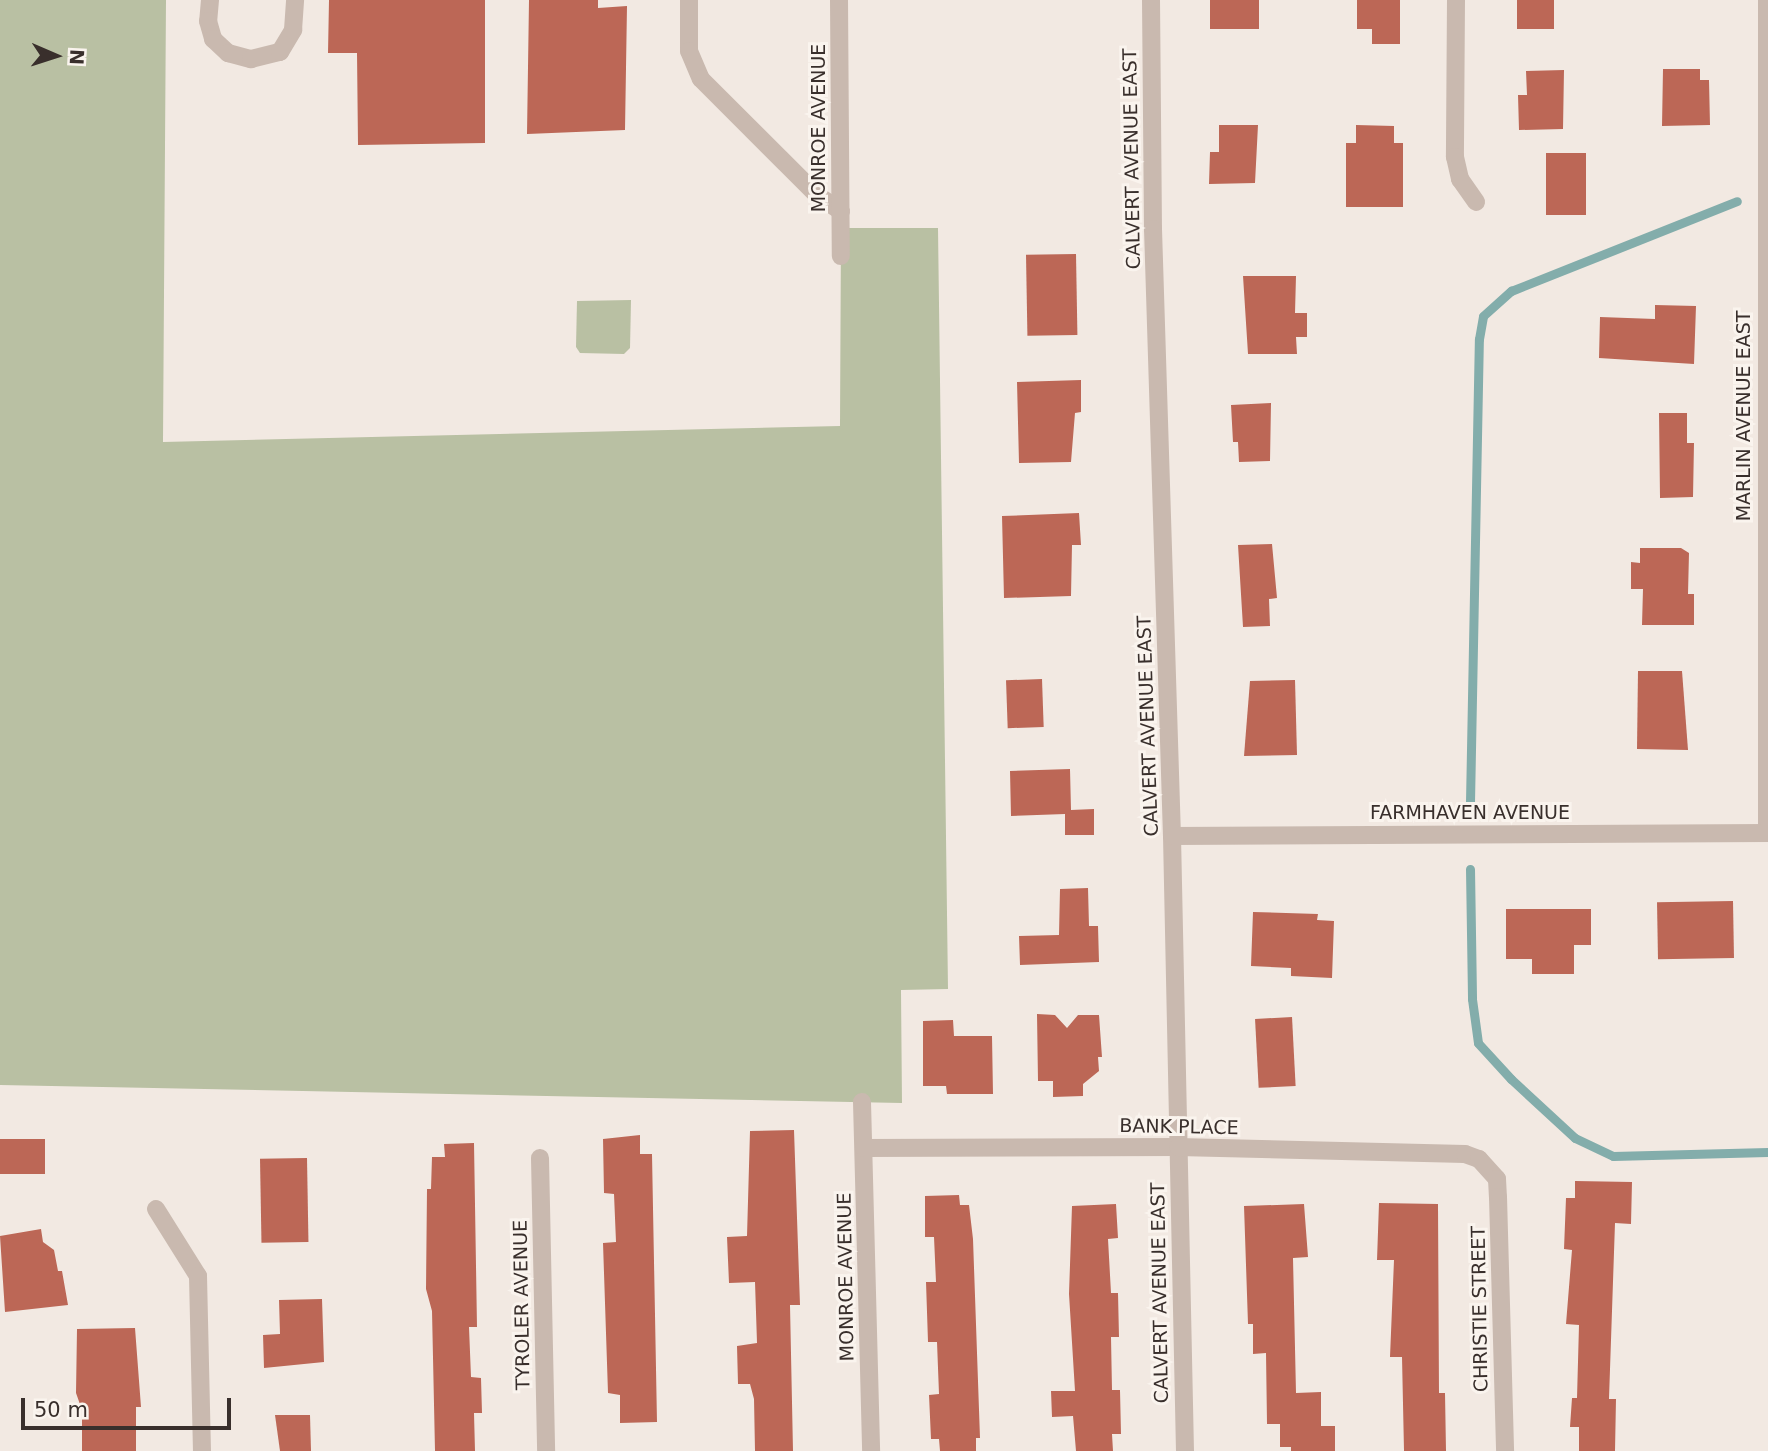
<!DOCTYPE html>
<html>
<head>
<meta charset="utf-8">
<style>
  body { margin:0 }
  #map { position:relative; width:1768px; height:1451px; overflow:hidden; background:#f2e9e2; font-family:"DejaVu Sans",sans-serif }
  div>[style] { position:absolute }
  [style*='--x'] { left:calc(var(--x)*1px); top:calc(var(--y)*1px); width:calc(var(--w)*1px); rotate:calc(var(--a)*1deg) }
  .green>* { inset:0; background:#b9c0a3 }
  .stream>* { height:9px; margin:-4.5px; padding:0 4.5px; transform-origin:4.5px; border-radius:4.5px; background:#83adab }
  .building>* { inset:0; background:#bc6756; transform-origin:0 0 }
  .minor>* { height:18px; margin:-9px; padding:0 9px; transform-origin:9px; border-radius:9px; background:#c9b9af }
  span { translate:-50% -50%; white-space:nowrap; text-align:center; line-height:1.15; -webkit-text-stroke:6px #faf4ee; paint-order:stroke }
  .street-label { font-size:19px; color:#392f2c }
  .north { position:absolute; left:21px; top:21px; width:70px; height:70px; -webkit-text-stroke:5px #faf4ee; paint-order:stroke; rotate:93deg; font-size:19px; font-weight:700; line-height:28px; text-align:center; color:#392f2c }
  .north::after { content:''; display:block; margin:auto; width:24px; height:32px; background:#392f2c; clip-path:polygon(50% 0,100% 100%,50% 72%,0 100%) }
  .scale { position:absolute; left:21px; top:1398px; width:210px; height:32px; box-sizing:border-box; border:4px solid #392f2c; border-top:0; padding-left:9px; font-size:21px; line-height:24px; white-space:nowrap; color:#392f2c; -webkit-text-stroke:5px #faf4ee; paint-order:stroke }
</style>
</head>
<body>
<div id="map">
  <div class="green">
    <i style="clip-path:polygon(0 0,166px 0,163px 442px,840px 426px,841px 228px,938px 228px,948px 989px,901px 990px,902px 1103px,0 1085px)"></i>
    <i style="clip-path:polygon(631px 300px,630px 348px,624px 354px,580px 353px,576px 347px,577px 301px)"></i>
  </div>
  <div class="stream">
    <i style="--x:1470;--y:802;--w:463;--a:-88.9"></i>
    <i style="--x:1479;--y:339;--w:23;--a:-80"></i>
    <i style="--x:1483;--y:316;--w:38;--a:-42"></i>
    <i style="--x:1511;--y:291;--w:243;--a:-21.7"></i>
    <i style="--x:1470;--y:869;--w:130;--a:89.1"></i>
    <i style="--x:1472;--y:999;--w:44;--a:82.2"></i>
    <i style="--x:1478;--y:1043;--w:49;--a:47.5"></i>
    <i style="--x:1511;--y:1079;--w:87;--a:42.7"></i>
    <i style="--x:1575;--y:1138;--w:42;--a:25.3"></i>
    <i style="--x:1613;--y:1156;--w:155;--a:-1.5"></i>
  </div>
  <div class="building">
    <i style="clip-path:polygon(329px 0,485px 0,485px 143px,358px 145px,357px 53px,328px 53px)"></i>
    <i style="clip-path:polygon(529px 0,598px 0,598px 8px,627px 6px,625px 130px,527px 134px)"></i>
    <i style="left:1210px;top:0;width:49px;height:29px"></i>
    <i style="clip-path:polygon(1357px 0,1400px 0,1400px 44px,1372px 44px,1372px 29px,1357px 29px)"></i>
    <i style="left:1517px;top:0;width:37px;height:29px"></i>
    <i style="clip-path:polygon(1663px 69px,1700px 69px,1700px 80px,1709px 80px,1710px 125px,1662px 126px)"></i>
    <i style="clip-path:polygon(1564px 70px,1563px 129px,1519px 130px,1518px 95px,1527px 95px,1526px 71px)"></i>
    <i style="clip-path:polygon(1219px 125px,1258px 125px,1255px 183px,1209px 184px,1210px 152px,1219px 152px)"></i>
    <i style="clip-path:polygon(1356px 125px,1394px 126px,1394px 143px,1403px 143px,1403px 207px,1346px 207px,1346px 143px,1356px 143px)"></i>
    <i style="left:1546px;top:153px;width:40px;height:62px"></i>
    <i style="left:1076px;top:254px;width:81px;height:50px;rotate:89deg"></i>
    <i style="clip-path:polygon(1243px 276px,1296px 276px,1295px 313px,1307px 313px,1307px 337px,1296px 337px,1297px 354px,1248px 354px)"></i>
    <i style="clip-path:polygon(1655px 305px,1696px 306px,1694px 364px,1599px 358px,1600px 317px,1655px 319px)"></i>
    <i style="clip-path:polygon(1081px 380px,1081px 412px,1075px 413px,1071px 462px,1019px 463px,1017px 382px)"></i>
    <i style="clip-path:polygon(1271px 403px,1270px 461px,1239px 462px,1238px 442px,1233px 442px,1231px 405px)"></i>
    <i style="clip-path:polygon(1659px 413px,1687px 413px,1687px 443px,1694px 443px,1693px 497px,1660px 498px)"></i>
    <i style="clip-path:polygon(1079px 513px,1081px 545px,1072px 545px,1071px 596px,1004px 598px,1002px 516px)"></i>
    <i style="clip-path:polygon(1272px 544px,1277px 598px,1269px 599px,1270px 626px,1243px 627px,1238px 545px)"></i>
    <i style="clip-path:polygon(1640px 548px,1681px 548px,1689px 553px,1688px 594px,1694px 594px,1694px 625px,1642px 625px,1643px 589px,1631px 589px,1631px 562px,1640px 563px)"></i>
    <i style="clip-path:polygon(1638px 671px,1682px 671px,1688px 750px,1637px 749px)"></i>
    <i style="left:1042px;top:679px;width:48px;height:36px;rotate:88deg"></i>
    <i style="clip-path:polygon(1295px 680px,1297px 755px,1244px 756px,1250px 681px)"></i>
    <i style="clip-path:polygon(1070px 769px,1071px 810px,1094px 809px,1094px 835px,1065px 835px,1065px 814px,1011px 816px,1010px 771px)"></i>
    <i style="clip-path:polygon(1088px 888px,1089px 926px,1098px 926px,1099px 962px,1020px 965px,1019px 936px,1059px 935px,1060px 889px)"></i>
    <i style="left:1733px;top:901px;width:57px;height:76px;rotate:89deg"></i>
    <i style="clip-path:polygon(1506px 909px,1591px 909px,1591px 945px,1574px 945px,1574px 974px,1532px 974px,1532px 959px,1506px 959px)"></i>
    <i style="clip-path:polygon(1253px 912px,1318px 914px,1317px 920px,1334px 921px,1332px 978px,1291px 976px,1291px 968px,1251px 966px)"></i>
    <i style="clip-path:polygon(1037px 1014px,1055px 1015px,1067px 1028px,1078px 1015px,1099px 1015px,1102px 1057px,1098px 1057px,1099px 1071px,1083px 1084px,1083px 1096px,1053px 1097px,1053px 1081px,1038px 1081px)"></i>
    <i style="left:1292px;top:1017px;width:69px;height:37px;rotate:87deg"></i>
    <i style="clip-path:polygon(953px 1020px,954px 1036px,992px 1036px,993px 1094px,947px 1094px,946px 1086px,923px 1086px,923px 1021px)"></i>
    <i style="clip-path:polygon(794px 1130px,800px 1305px,790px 1305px,793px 1451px,755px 1451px,754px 1399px,750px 1384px,738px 1384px,737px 1346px,757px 1343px,755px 1282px,729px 1283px,727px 1237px,747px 1236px,750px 1131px)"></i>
    <i style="clip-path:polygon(640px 1135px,640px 1154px,652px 1154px,657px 1422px,620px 1423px,620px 1395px,608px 1393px,603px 1243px,616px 1242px,614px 1194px,604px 1193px,603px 1139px)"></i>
    <i style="left:0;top:1139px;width:45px;height:35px"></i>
    <i style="clip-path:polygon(474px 1143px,477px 1327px,469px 1327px,471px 1377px,481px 1378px,482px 1413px,474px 1413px,475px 1451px,435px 1451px,432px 1311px,426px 1289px,427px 1189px,431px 1189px,432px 1157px,445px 1157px,444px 1144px)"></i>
    <i style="left:307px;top:1158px;width:84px;height:47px;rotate:89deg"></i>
    <i style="clip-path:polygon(1575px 1181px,1632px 1182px,1631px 1224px,1615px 1223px,1609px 1399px,1616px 1399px,1615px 1451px,1579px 1451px,1579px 1427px,1570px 1427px,1572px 1398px,1577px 1398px,1579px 1325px,1566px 1324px,1572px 1250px,1564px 1249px,1566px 1198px,1575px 1198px)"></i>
    <i style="clip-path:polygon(959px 1195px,960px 1205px,969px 1205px,973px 1239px,980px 1438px,976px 1438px,976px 1451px,940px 1451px,939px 1439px,931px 1439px,929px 1395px,939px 1394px,937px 1342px,928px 1342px,926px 1282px,936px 1282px,934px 1237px,925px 1237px,925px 1196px)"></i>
    <i style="clip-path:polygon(1379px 1203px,1438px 1204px,1439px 1393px,1445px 1393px,1446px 1451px,1404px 1451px,1402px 1357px,1390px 1357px,1394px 1260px,1377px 1260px)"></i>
    <i style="clip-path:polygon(1116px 1204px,1118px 1238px,1108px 1239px,1111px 1293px,1118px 1293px,1119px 1337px,1111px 1337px,1112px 1390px,1120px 1390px,1121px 1434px,1112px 1434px,1113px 1451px,1076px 1451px,1073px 1416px,1052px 1417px,1051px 1391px,1075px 1391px,1069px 1294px,1072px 1206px)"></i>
    <i style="clip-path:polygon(1304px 1204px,1308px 1257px,1293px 1258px,1296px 1393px,1321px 1392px,1321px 1426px,1335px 1426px,1335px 1451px,1291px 1451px,1291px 1447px,1280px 1447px,1280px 1424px,1267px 1424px,1266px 1353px,1253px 1354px,1253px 1324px,1248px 1324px,1244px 1206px)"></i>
    <i style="clip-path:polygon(41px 1229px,43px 1242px,54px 1250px,58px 1271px,62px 1271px,68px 1305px,5px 1312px,0 1236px)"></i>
    <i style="clip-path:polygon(322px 1299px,324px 1362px,264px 1368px,263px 1335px,280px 1334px,279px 1300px)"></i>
    <i style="clip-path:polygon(135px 1328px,141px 1407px,136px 1407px,136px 1451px,82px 1451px,82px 1410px,76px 1393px,77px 1329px)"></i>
    <i style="clip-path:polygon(275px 1415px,310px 1415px,311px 1451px,280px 1451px)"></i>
  </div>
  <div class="minor">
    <i style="--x:210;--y:0;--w:21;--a:95"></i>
    <i style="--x:208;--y:21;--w:19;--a:74"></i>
    <i style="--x:213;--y:39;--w:21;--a:43"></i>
    <i style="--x:228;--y:53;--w:24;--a:15"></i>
    <i style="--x:251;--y:59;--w:30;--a:-14"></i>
    <i style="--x:280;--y:52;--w:26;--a:-59"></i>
    <i style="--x:293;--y:30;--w:30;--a:-86"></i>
    <i style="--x:689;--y:0;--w:51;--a:90"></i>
    <i style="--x:689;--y:51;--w:30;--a:67"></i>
    <i style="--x:701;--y:79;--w:164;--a:45"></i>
    <i style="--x:817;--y:195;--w:29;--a:34"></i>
    <i style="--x:839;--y:0;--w:256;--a:89.6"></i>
    <i style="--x:1151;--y:0;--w:229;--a:89.5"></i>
    <i style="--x:1153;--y:229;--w:607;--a:88.21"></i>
    <i style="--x:1172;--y:836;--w:615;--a:88.79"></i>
    <i style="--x:1456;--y:0;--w:157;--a:90.4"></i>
    <i style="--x:1455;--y:157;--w:23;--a:77"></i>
    <i style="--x:1460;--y:179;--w:28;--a:55"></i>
    <i style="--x:1767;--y:0;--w:833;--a:90"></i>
    <i style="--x:1172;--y:836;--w:596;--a:-0.29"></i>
    <i style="--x:862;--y:1102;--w:349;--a:88.5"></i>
    <i style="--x:864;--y:1148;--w:314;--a:-0.2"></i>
    <i style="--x:1178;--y:1147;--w:287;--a:1.4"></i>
    <i style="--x:1465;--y:1154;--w:15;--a:20"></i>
    <i style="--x:1479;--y:1159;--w:27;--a:48"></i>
    <i style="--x:1497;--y:1179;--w:18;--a:87"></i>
    <i style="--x:1498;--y:1197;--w:254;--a:88.4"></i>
    <i style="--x:540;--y:1158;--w:293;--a:88.8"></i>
    <i style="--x:156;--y:1209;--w:79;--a:57.9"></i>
    <i style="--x:198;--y:1276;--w:175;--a:88.7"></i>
  </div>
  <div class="street-label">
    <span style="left:819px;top:128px;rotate:-90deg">MONROE AVENUE</span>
    <span style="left:1132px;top:159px;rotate:-91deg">CALVERT AVENUE EAST</span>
    <span style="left:1744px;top:416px;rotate:-90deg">MARLIN AVENUE EAST</span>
    <span style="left:1148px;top:726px;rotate:-92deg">CALVERT AVENUE EAST</span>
    <span style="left:1470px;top:813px">FARMHAVEN AVENUE</span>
    <span style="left:1179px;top:1127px;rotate:1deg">BANK PLACE</span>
    <span style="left:846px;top:1277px;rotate:-91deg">MONROE AVENUE</span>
    <span style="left:1160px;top:1293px;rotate:-91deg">CALVERT AVENUE EAST</span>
    <span style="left:522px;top:1305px;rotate:-91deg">TYROLER AVENUE</span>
    <span style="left:1480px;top:1309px;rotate:-91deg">CHRISTIE STREET</span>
  </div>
  <div class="north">N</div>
  <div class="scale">50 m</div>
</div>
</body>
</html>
